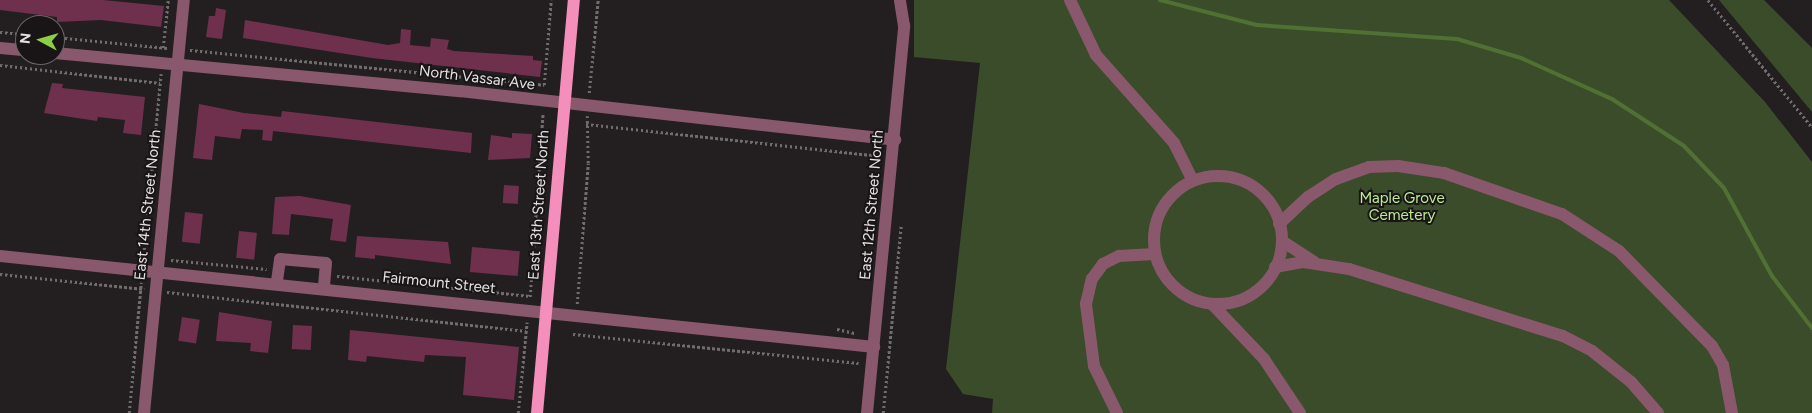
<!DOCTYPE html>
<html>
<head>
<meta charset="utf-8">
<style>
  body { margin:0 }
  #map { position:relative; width:1812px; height:413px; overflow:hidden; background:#231f20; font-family:Figtree,sans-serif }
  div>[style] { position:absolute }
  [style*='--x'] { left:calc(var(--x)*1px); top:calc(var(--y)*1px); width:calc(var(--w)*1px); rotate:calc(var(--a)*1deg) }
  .green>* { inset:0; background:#3a4c29 }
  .stream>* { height:4px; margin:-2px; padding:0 2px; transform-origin:2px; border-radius:2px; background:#517033 }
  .building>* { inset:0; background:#6e304d; transform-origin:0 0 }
  .path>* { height:2.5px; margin-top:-1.25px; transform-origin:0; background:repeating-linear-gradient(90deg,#716d6e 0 2.5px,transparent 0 5px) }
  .minor>* { height:12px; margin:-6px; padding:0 6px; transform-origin:6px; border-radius:6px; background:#89586d }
  .minor>.ring { margin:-6px; padding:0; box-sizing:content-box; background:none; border:12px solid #89586d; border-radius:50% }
  .major>* { height:12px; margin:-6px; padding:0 6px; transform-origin:6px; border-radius:6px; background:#f48fbb }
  span { translate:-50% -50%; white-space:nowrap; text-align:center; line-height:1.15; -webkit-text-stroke:4px #191517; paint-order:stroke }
  .street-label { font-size:15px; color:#e4e1e2 }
  .park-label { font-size:15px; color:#bdec94 }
  .north { position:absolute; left:15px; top:15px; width:50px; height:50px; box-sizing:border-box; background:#191517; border:1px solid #6a6768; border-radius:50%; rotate:276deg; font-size:14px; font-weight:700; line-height:20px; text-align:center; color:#e4e1e2 }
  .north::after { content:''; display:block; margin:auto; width:18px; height:22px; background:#8dce44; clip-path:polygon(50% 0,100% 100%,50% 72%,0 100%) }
</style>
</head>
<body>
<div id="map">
  <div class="green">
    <i style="clip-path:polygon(914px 0,1669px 0,1765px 102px,1812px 162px,1812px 413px,992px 413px,993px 399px,963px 394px,946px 369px,980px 63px,914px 57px)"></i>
    <i style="clip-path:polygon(1719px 0,1764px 0,1812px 48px,1812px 112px)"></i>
  </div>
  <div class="stream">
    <i style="--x:1160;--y:0;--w:100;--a:14.5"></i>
    <i style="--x:1257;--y:25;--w:200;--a:4"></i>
    <i style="--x:1457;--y:39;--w:67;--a:16.5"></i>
    <i style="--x:1521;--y:58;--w:100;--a:24.3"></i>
    <i style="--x:1612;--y:99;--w:86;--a:33.1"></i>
    <i style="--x:1684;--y:146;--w:58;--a:46.4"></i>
    <i style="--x:1724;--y:188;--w:100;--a:61.4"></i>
    <i style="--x:1772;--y:276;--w:66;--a:52.4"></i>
  </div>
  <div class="building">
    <i style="clip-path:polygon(0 0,103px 0,164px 6px,161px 27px,101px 20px,57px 22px,57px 17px,0 10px)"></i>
    <i style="clip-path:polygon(216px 8px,226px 10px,222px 39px,206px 37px,209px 16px,215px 16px)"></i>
    <i style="clip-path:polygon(245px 20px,388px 45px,400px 43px,401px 29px,411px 30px,410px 45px,430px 47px,431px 38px,449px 40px,447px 49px,454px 51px,533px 56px,533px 60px,542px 61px,540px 77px,372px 58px,243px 38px)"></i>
    <i style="clip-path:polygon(52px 83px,63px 84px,62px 88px,145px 97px,141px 135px,123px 133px,125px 120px,98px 117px,97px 121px,44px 113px)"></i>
    <i style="clip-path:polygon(199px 104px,244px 113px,281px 117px,282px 111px,472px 133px,471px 153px,273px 131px,272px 141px,262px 140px,263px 130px,242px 129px,240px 139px,215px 136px,212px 160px,193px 158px)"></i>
    <i style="clip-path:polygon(512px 133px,532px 134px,530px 158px,488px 160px,491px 135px,512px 138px)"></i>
    <i style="left:504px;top:185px;width:15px;height:18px;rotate:4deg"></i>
    <i style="clip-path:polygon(300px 196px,351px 205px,346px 242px,330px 240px,333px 219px,291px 214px,289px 235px,272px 234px,275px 197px)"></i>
    <i style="left:185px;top:212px;width:18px;height:30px;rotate:6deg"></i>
    <i style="left:239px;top:231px;width:18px;height:27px;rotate:6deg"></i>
    <i style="clip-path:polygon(357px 236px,448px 242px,451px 264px,375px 255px,375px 259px,355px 257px)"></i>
    <i style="left:472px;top:247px;width:48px;height:25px;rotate:5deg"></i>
    <i style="clip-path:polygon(219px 312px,272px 321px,268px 353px,250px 351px,251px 343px,216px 341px)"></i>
    <i style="left:182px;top:317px;width:18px;height:24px;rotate:9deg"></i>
    <i style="left:293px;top:325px;width:19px;height:24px;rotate:3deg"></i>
    <i style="clip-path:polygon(350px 330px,519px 347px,514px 400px,463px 395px,466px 357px,425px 355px,424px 362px,367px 356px,366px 362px,348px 360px)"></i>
  </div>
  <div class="path">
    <i style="--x:1708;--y:0;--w:164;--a:50.7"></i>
    <i style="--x:0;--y:32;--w:25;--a:5"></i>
    <i style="--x:55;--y:37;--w:113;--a:5.6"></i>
    <i style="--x:163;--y:48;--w:48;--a:-84.1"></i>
    <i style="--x:190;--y:50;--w:356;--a:5.6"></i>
    <i style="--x:0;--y:65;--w:161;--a:6.4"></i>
    <i style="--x:544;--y:85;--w:85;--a:-85.3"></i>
    <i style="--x:589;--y:93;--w:93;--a:-84.5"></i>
    <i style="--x:586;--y:124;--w:296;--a:6.2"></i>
    <i style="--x:143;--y:260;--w:187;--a:-84.5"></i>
    <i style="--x:171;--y:260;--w:96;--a:5.4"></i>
    <i style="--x:0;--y:274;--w:145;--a:5.9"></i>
    <i style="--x:337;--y:276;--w:194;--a:5.9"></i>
    <i style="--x:167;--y:292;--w:361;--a:6.2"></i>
    <i style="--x:530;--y:297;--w:184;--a:-86"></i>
    <i style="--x:577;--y:304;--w:141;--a:-85.5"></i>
    <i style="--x:588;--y:163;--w:47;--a:-91.2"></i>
    <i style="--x:837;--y:329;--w:18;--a:13"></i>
    <i style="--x:573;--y:334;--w:287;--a:5.8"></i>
    <i style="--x:129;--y:413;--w:131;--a:-84.7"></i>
    <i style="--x:518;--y:413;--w:91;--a:-84.4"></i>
    <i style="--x:883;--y:413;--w:189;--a:-84.5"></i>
  </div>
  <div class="minor">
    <i style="--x:1070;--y:0;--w:61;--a:64.7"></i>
    <i style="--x:1096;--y:55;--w:118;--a:48.4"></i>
    <i style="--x:1174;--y:143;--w:42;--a:63.4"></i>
    <i style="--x:0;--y:48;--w:25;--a:5"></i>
    <i style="--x:55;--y:53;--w:407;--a:5.4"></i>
    <i style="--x:460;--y:91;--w:438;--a:6.4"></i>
    <i class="ring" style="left:1154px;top:176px;width:116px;height:116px"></i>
    <i style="--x:1279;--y:224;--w:40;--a:-43"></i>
    <i style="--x:1308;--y:197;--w:33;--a:-33"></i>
    <i style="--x:1336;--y:179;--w:35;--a:-20"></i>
    <i style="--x:1369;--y:167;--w:29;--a:-2"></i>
    <i style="--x:1398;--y:166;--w:47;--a:8.7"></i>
    <i style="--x:1444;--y:173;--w:125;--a:19.2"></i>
    <i style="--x:1562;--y:214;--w:68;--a:33"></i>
    <i style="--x:1619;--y:251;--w:133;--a:45.6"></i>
    <i style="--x:1712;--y:346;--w:22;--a:60"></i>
    <i style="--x:1723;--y:365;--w:49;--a:79.4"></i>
    <i style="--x:1282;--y:241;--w:38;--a:33"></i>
    <i style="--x:0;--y:256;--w:879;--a:5.94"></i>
    <i style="--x:1275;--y:267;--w:28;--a:-10"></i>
    <i style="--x:1303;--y:262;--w:47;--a:8.7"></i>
    <i style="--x:1349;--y:269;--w:224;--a:17.4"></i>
    <i style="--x:1563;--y:336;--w:33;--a:27"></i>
    <i style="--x:1592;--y:351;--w:50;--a:38.5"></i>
    <i style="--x:1631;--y:382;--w:41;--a:48.9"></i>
    <i style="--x:277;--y:281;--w:22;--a:-82"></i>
    <i style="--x:280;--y:259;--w:46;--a:5"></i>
    <i style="--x:326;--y:263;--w:24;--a:95"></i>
    <i style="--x:1212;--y:304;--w:76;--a:46.6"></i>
    <i style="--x:1264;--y:359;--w:65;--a:56.3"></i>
    <i style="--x:144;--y:413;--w:415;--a:-84.5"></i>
    <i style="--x:867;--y:413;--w:389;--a:-84.5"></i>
    <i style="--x:904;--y:26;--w:26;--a:-99"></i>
    <i style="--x:1117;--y:413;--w:52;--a:-116.1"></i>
    <i style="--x:1094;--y:366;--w:63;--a:-97.4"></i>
    <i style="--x:1086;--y:304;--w:26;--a:-77"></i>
    <i style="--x:1092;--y:279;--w:19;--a:-54"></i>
    <i style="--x:1103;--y:264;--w:18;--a:-27"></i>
    <i style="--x:1119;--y:256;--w:36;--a:-3"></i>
  </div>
  <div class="major">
    <i style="--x:537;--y:413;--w:415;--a:-84.9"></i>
  </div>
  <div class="street-label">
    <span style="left:477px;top:78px;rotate:7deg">North Vassar Ave</span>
    <span style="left:148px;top:205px;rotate:-84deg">East 14th Street North</span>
    <span style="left:539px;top:205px;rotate:-86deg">East 13th Street North</span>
    <span style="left:872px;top:205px;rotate:-85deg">East 12th Street North</span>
    <span style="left:439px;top:283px;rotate:6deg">Fairmount Street</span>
  </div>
  <div class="park-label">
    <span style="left:1402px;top:207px">Maple Grove<br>Cemetery</span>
  </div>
  <div class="north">N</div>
</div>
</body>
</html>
